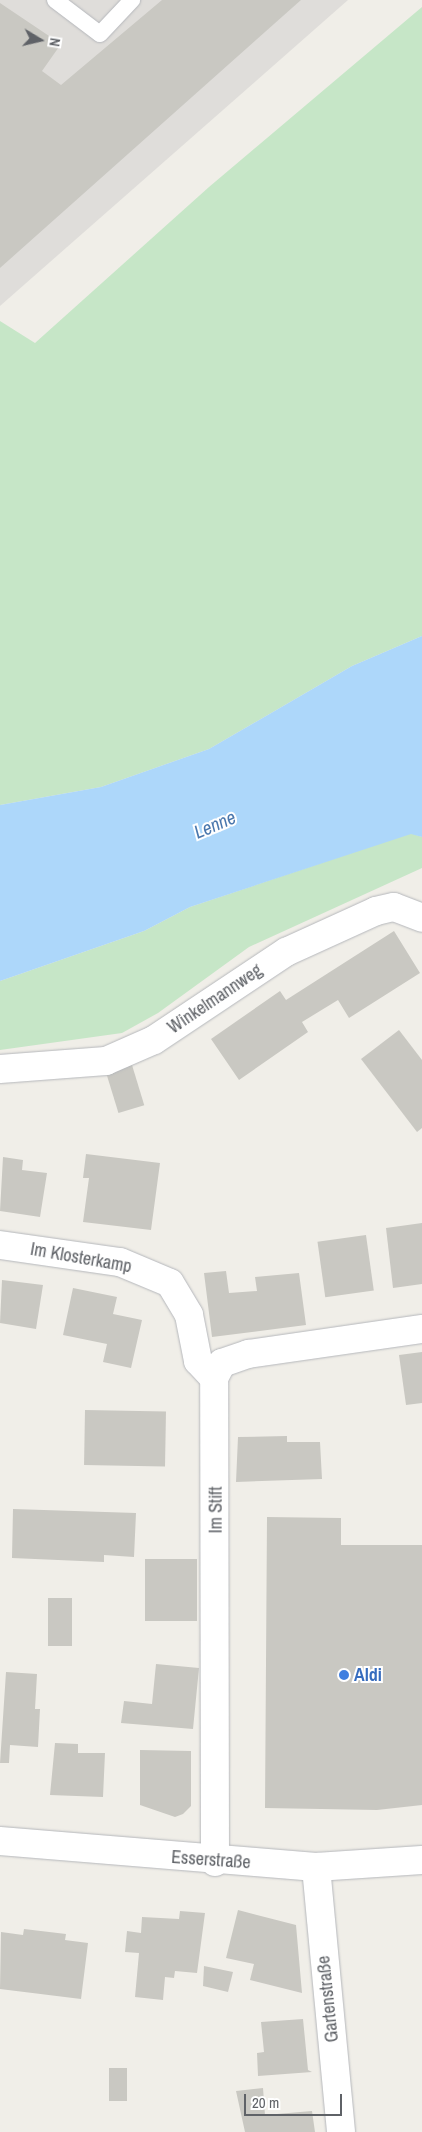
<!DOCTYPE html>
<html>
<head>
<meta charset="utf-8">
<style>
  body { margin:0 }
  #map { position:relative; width:422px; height:2132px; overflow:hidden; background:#f0eee8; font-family:"Archivo Narrow",sans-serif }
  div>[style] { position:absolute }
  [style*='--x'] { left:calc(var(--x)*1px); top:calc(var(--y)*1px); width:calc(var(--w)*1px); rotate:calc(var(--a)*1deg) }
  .industrial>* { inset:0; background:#dfddda }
  .green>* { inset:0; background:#c6e6c7 }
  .water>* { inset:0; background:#add7fa }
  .building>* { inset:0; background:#c9c8c2; transform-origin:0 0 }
  .roads { filter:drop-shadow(0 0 1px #b5b7bb) drop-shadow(0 0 1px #b5b7bb) }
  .service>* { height:16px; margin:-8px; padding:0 8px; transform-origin:8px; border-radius:8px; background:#fff }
  .minor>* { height:28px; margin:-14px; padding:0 14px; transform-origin:14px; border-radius:14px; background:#fff }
  .secondary>* { height:28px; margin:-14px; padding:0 14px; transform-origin:14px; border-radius:14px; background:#fff }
  .dots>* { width:14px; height:14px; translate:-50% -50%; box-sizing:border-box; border:2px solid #fff; border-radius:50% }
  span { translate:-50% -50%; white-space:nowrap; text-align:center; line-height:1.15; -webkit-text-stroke:4px #fff; paint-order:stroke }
  .street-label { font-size:18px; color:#5f6267 }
  .shop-label { font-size:18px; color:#366cbe; font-weight:700 }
  .left { translate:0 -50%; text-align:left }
  .water-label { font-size:19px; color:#4a77ad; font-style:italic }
  .north { position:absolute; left:15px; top:15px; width:50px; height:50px; -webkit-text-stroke:4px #fff; paint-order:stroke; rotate:99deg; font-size:14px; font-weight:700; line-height:20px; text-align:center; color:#5f6267 }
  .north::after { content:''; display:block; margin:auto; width:18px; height:22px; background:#5f6267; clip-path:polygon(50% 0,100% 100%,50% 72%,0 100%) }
  .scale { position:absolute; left:244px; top:2094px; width:98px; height:22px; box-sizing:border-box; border:2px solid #5f6267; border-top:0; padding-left:6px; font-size:15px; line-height:18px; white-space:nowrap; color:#5f6267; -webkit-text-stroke:4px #fff; paint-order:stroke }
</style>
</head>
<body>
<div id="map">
  <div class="industrial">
    <i style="clip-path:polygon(0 0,348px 0,0 306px)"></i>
  </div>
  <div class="green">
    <i style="clip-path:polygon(422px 7px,422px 636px,352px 666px,209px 749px,101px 787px,0 805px,0 321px,35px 343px,209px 187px)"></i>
    <i style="clip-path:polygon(411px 833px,422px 837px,422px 868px,249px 947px,158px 1013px,122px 1033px,0 1050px,0 981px,144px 931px,190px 907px)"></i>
  </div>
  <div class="water">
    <i style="clip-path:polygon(422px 636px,422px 837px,411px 834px,190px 907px,144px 931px,0 981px,0 805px,101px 787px,209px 749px,352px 666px)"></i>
  </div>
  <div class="building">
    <i style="clip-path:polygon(162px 0,301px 0,0 268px,0 3px,61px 44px,42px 71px,61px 85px)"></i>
    <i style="clip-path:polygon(394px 931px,420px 973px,349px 1018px,338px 1000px,302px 1022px,308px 1032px,239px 1080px,211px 1039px,280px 991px,286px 1000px)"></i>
    <i style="clip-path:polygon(399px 1030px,422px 1060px,422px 1128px,417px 1132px,361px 1059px)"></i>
    <i style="left:132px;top:1065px;width:42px;height:27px;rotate:73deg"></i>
    <i style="clip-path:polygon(86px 1154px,160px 1163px,151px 1230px,83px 1222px,89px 1178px,83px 1178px)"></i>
    <i style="clip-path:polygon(3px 1157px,23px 1160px,22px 1170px,47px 1173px,40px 1217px,0 1211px)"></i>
    <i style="clip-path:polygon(422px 1223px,422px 1284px,393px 1288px,386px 1228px)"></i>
    <i style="left:366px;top:1235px;width:56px;height:49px;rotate:82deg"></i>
    <i style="clip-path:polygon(226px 1271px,229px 1293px,257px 1291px,255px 1277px,299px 1273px,306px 1325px,212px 1337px,204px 1273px)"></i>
    <i style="clip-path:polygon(2px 1280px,43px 1285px,36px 1329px,0 1323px)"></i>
    <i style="clip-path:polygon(73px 1288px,117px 1297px,113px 1314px,142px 1320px,131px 1368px,103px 1362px,107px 1344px,63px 1335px)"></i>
    <i style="clip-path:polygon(422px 1352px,422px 1403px,406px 1405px,399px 1355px)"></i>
    <i style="left:85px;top:1410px;width:81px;height:55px;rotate:1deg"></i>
    <i style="clip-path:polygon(287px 1436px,287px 1442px,320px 1442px,322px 1479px,236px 1482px,238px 1437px)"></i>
    <i style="clip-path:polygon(13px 1509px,136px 1513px,134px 1557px,104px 1555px,104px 1562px,12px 1558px)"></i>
    <i style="clip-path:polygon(267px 1517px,341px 1518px,341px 1545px,422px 1545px,422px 1805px,377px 1810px,265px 1808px)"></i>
    <i style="left:145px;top:1559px;width:52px;height:62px"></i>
    <i style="left:48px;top:1598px;width:24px;height:48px"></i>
    <i style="clip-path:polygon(156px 1664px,199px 1668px,193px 1729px,121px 1723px,124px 1701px,152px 1704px)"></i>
    <i style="clip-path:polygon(6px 1672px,37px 1674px,35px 1709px,40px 1709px,38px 1747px,10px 1745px,9px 1763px,0 1763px)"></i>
    <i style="clip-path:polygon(55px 1743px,78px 1744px,78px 1753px,105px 1753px,103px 1797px,50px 1795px)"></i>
    <i style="clip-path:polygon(140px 1750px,191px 1751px,191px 1806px,183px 1814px,175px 1817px,140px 1805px)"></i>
    <i style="clip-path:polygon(238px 1910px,296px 1925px,302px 1993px,250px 1980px,254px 1964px,226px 1958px)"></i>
    <i style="clip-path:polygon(180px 1911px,205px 1913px,197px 1973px,175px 1971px,174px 1978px,165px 1977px,163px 2000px,135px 1997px,139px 1953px,125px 1952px,127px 1931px,141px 1933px,142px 1917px,179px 1919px)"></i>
    <i style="clip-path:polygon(24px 1929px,66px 1934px,65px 1940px,88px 1943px,81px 1999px,0 1989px,1px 1932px,23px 1935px)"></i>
    <i style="clip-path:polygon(204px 1966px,233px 1972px,228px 1992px,203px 1986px)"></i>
    <i style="clip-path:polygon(303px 2019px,308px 2070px,312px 2072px,258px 2076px,257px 2053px,264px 2052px,261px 2022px)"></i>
    <i style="left:109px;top:2068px;width:18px;height:33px"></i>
    <i style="clip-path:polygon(263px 2088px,265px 2115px,312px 2111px,315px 2132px,245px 2132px,236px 2091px)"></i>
  </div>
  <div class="roads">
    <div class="service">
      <i style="--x:55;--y:0;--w:56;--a:37.1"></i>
      <i style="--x:100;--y:34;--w:47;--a:-46.7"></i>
    </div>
    <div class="minor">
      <i style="--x:0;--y:1069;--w:106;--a:-4.3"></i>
      <i style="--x:106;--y:1061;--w:52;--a:-23.6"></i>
      <i style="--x:154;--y:1040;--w:159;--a:-33.7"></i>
      <i style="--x:286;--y:952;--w:99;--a:-24.5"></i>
      <i style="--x:376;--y:911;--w:18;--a:-13"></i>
      <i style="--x:394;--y:907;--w:30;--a:21"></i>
      <i style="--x:0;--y:1245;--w:121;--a:8.1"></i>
      <i style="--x:120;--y:1262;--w:54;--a:22.8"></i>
      <i style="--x:170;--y:1283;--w:37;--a:59"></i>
      <i style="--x:189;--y:1315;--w:47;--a:78.9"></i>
      <i style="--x:198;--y:1361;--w:23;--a:47"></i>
      <i style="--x:215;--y:1862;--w:484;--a:-90.1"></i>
      <i style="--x:214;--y:1378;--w:17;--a:-62"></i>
      <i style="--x:222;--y:1363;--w:28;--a:-19"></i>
      <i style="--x:248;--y:1354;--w:176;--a:-8.2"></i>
      <i style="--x:316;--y:1867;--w:266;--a:84.6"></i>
    </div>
    <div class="secondary">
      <i style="--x:0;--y:1841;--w:317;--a:4.7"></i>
      <i style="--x:316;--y:1867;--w:106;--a:-3.8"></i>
    </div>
  </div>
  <div class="dots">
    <i style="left:344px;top:1675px;background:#3f7fe0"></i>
  </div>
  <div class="street-label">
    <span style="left:215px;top:999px;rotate:-34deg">Winkelmannweg</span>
    <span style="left:81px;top:1258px;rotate:10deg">Im Klosterkamp</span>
    <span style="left:216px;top:1510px;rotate:-90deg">Im Stift</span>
    <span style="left:211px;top:1860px;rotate:4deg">Esserstraße</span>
    <span style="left:328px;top:1999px;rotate:-96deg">Gartenstraße</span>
  </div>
  <div class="shop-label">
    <span class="left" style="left:354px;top:1675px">Aldi</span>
  </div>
  <div class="water-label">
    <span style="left:215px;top:825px;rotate:-23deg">Lenne</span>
  </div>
  <div class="north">N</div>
  <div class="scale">20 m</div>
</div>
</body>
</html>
